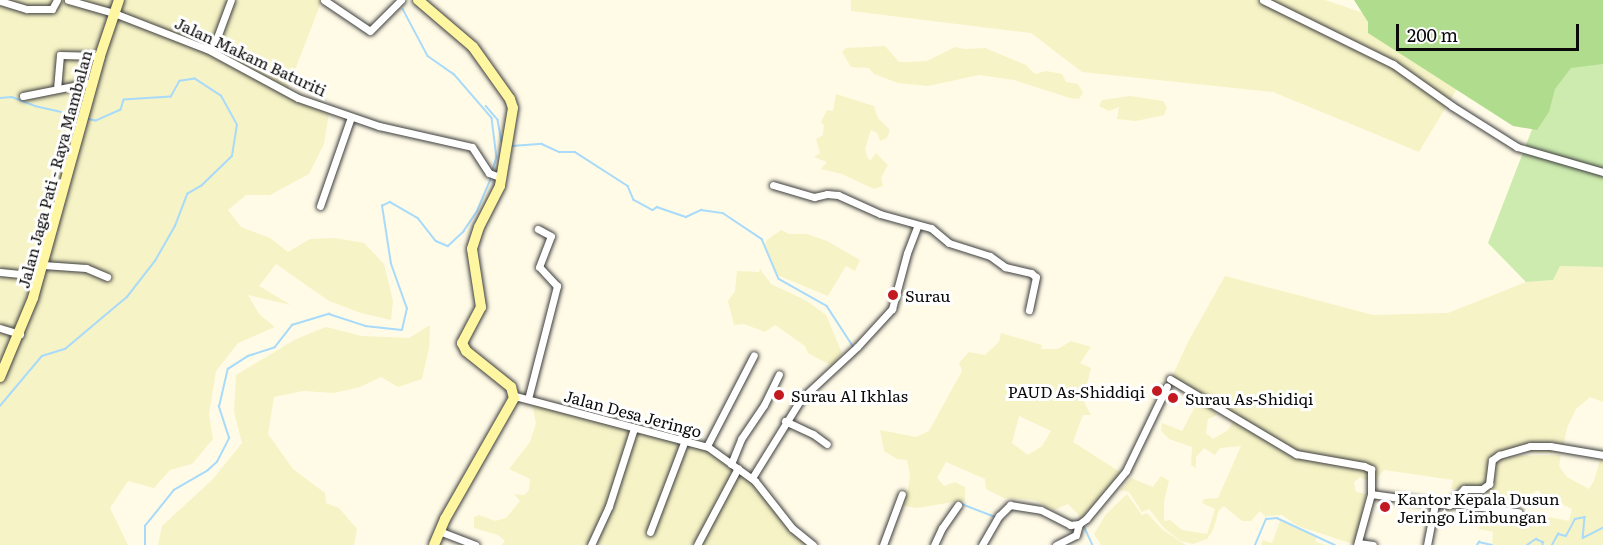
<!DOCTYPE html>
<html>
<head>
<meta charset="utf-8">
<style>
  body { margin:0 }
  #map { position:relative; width:1603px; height:545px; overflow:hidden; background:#fffbe7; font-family:Literata,serif }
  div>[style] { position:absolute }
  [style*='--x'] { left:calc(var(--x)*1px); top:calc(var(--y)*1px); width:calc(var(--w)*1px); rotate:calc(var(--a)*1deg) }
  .farmland>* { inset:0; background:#f6f3c6 }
  .green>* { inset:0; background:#cdebaf }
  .forest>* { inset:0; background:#b0dd8d }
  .stream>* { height:1.5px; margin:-0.75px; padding:0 0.75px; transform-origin:0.75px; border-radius:0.75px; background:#a8dafa }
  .roads { filter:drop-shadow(0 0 2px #3d3d3d) drop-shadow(0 0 2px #3d3d3d) }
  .street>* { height:7px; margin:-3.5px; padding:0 3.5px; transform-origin:3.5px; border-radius:3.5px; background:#fff }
  .secondary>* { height:10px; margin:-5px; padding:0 5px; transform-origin:5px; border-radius:5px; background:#fff6a2 }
  .dots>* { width:16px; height:16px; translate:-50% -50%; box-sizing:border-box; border:3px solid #fff; border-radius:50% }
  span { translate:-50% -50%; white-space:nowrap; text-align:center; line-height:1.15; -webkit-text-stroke:6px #fff; paint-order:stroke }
  .street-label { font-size:16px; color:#0a0a0a }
  .poi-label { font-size:16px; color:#0a0a0a }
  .left { translate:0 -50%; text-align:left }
  .right { translate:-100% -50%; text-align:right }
  .scale { position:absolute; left:1396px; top:24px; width:183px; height:27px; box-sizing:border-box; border:3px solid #0a0a0a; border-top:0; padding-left:8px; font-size:18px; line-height:21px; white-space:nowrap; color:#0a0a0a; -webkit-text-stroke:4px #fff; paint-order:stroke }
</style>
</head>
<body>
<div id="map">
  <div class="farmland">
    <i style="clip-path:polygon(0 0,322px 0,285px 96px,329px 113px,324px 144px,309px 174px,270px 195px,246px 195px,228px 210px,241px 227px,270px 238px,288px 252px,310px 239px,335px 238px,364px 243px,384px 264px,393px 301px,391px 320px,361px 313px,329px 301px,276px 264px,259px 286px,291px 305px,248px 295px,259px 314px,275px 327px,238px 343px,216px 371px,209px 414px,213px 439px,192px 464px,170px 470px,154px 488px,128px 481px,110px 508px,128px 545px,0 545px)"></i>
    <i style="clip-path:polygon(851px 0,1325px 0,1479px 52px,1419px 152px,1273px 92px,1082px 72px,1031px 33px,851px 11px)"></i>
    <i style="clip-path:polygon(885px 46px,899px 62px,911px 62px,927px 61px,955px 47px,965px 49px,985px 48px,1026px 65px,1035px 74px,1046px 71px,1062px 74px,1066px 82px,1078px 84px,1083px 93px,1079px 99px,1070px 98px,1014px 80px,979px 75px,928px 86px,898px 83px,874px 74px,869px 68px,851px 67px,842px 52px,846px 48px)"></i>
    <i style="clip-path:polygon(836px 94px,874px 106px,878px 118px,890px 130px,887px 138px,880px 141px,877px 133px,871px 130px,865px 149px,868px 159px,871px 160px,876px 153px,888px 165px,881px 178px,883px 186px,874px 189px,842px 174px,821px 169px,827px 162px,814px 157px,820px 153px,816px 139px,823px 135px,824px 125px,821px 122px,827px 110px,833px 111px)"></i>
    <i style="clip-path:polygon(1130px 96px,1163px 101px,1167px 108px,1164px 115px,1136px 121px,1117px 119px,1119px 107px,1109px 111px,1099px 106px,1102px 100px)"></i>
    <i style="clip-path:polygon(781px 230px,789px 234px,807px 234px,827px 241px,860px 260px,855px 271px,846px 266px,828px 296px,777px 275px,765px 245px,767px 240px)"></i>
    <i style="clip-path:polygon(1560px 266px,1603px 267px,1603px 402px,1590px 397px,1576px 409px,1567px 428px,1562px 453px,1502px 452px,1492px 456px,1487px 484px,1482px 486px,1451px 489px,1453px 480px,1384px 470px,1378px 477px,1373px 493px,1375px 475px,1373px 469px,1297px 454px,1171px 379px,1188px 342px,1225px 276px,1373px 315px,1448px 313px,1526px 282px,1553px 280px)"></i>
    <i style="clip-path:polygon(760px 269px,771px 284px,807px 301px,826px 315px,842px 353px,832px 366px,808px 353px,805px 346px,775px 325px,765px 332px,744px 324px,734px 325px,728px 301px,735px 291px,737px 271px,759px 272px)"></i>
    <i style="clip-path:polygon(430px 325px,429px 348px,422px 379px,398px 387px,381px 377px,360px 387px,334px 393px,303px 391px,274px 397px,268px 434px,293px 469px,325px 493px,326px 503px,339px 508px,357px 529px,354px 545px,158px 545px,162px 526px,213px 479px,242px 443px,234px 412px,236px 375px,296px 339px,326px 327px,362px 336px,409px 338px)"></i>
    <i style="clip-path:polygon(evenodd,1001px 333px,1042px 345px,1041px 349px,1058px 349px,1071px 341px,1091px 347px,1080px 363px,1091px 368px,1083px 400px,1091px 415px,1083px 415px,1073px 442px,1120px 472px,1112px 489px,1080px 529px,1079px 515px,1068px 504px,1054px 510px,1034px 500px,1004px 498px,986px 489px,985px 479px,946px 462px,937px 478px,944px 486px,955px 482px,965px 487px,965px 500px,917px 508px,904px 506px,902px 501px,908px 489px,910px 475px,907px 460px,897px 459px,884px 451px,880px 430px,916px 437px,929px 431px,962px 371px,959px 363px,969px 352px,985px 355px,999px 342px,1001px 333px,1019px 416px,1051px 431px,1042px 446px,1028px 455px,1012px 443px,1019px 416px)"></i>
    <i style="clip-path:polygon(1198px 401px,1210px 407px,1217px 415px,1208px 419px,1206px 433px,1213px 439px,1228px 430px,1233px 421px,1294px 458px,1365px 469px,1368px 481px,1360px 477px,1354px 482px,1356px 492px,1366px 494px,1357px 540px,1353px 544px,1298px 526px,1282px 515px,1265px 516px,1260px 511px,1251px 521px,1242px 521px,1224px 506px,1219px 510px,1213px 530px,1207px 539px,1193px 544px,1181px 541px,1165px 529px,1149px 509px,1142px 512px,1129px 492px,1120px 490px,1131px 478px,1153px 487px,1161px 476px,1169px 481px,1164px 502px,1164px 521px,1170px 520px,1182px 530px,1207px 534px,1215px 509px,1202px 503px,1204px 499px,1218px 498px,1241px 446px,1220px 448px,1215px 455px,1204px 448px,1196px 457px,1196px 468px,1191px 465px,1192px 447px,1169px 439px,1161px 431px,1162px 423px,1182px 431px)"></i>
    <i style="clip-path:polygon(532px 404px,708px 447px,753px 481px,799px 532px,816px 545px,502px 545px,505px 541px,498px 535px,474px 528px,474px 517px,479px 515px,495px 521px,506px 518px,520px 501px,514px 494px,524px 495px,529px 490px,530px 479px,509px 469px,530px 442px,536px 423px)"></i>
    <i style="clip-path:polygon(1561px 455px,1559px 466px,1567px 477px,1589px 489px,1594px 481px,1600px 460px,1603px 460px,1603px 545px,1492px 545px,1493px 532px,1479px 529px,1481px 514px,1513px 522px,1521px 516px,1533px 517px,1530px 525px,1537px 527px,1546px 522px,1549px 517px,1569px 521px,1572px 509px,1562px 504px,1553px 507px,1538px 490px,1530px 495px,1511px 497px,1507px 504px,1488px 497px,1484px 489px,1490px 486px,1493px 477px,1493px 460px,1500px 456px)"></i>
    <i style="clip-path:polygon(1127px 494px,1142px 515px,1147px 513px,1162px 529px,1186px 545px,1101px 545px,1094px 534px,1106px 514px)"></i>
    <i style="clip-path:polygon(1280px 521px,1316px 537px,1316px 542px,1327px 545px,1261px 545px,1263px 540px,1272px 543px)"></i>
  </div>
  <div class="green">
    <i style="clip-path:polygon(1603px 58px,1603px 267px,1560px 266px,1553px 280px,1526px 282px,1488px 243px,1558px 62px)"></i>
  </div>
  <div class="forest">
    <i style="clip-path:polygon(1354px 0,1603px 0,1603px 64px,1571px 68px,1555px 89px,1549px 112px,1537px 130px,1513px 126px,1368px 33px,1368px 22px)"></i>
  </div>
  <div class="stream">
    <i style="--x:403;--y:9;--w:53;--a:62"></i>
    <i style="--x:428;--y:56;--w:32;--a:35"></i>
    <i style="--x:454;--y:74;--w:58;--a:49.2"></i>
    <i style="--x:492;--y:118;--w:39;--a:83"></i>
    <i style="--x:497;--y:157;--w:14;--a:107"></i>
    <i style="--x:0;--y:98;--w:12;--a:-5"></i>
    <i style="--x:12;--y:97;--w:25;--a:21"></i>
    <i style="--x:35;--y:106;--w:45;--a:12.8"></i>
    <i style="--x:486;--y:106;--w:18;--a:49"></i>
    <i style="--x:498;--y:120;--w:22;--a:80"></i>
    <i style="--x:512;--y:146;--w:30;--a:-4"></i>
    <i style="--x:542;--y:144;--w:19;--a:25"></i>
    <i style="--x:559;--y:152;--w:16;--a:0"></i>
    <i style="--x:575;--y:152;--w:63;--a:32.7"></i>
    <i style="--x:628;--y:186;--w:15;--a:67"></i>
    <i style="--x:634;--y:200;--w:21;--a:28"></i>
    <i style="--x:653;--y:210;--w:5;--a:-37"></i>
    <i style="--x:657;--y:207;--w:31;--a:19"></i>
    <i style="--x:686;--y:217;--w:17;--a:-25"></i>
    <i style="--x:701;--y:210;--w:22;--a:8"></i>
    <i style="--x:723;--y:213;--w:47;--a:33.7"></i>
    <i style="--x:762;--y:239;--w:43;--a:67"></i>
    <i style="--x:779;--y:279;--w:55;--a:29.4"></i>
    <i style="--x:827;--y:306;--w:48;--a:57"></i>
    <i style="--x:0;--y:406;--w:65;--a:-50"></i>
    <i style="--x:42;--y:356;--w:24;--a:-17"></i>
    <i style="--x:65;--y:349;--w:81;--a:-40"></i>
    <i style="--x:127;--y:297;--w:46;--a:-52.1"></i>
    <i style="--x:155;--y:261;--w:40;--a:-60.3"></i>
    <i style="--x:175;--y:226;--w:34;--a:-69"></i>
    <i style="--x:187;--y:194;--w:16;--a:-30"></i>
    <i style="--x:201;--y:186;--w:43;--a:-44.1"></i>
    <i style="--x:232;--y:156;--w:31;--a:-81"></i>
    <i style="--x:237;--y:125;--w:33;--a:-119"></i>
    <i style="--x:221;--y:96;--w:31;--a:-147"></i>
    <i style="--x:195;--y:79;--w:15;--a:172"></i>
    <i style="--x:180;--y:81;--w:18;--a:119"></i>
    <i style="--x:171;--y:97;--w:47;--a:176.3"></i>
    <i style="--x:124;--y:100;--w:10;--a:107"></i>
    <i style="--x:121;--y:110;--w:27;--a:156"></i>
    <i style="--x:96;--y:121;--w:10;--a:-169"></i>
    <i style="--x:959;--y:503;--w:40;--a:21"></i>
    <i style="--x:1084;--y:526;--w:21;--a:65"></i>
    <i style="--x:145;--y:545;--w:19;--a:-90"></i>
    <i style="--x:145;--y:526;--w:46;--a:-51.1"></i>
    <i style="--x:174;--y:490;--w:39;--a:-30"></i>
    <i style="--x:208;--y:470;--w:12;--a:-42"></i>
    <i style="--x:217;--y:462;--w:27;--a:-63"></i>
    <i style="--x:229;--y:438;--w:33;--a:-108"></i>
    <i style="--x:219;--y:407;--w:39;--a:-77"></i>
    <i style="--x:228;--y:369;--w:24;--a:-33"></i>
    <i style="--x:248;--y:356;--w:28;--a:-18"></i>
    <i style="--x:275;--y:347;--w:28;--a:-52"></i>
    <i style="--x:292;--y:325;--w:39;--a:-17"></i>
    <i style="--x:329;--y:314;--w:38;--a:18"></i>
    <i style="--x:365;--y:326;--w:37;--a:6"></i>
    <i style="--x:402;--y:330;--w:22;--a:-77"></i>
    <i style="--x:407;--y:309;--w:48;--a:-109.6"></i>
    <i style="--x:391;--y:264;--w:59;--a:-98.8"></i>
    <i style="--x:382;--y:206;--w:9;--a:-27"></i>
    <i style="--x:390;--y:202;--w:32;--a:30"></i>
    <i style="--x:418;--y:218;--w:29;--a:52"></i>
    <i style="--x:436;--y:241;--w:13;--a:23"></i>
    <i style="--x:448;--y:246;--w:21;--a:-43"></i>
    <i style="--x:463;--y:232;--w:25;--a:-56"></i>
    <i style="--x:477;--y:211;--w:34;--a:-67"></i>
    <i style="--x:1255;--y:545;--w:28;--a:-67"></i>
    <i style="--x:1266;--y:519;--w:11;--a:-5"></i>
    <i style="--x:1277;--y:518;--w:64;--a:25"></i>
    <i style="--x:1477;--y:545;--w:4;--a:-56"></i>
    <i style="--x:1479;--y:542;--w:13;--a:13"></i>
    <i style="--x:1527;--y:545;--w:11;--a:-34"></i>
    <i style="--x:1536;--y:539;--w:8;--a:23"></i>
    <i style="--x:1543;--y:542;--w:3;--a:90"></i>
    <i style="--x:1552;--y:545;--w:13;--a:-61"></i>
    <i style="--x:1558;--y:534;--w:8;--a:14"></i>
    <i style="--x:1566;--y:536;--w:19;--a:-62"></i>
    <i style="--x:1575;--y:519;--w:10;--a:-11"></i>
    <i style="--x:1585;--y:517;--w:21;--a:95"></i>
    <i style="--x:1583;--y:538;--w:22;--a:-27"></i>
  </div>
  <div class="roads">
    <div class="street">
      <i style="--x:68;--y:0;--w:48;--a:15.8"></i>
      <i style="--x:114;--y:13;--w:100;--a:21.2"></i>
      <i style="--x:207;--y:49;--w:103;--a:28.3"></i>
      <i style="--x:298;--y:98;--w:86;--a:19.1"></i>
      <i style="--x:379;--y:126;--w:95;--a:12.7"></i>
      <i style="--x:472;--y:147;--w:31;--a:57"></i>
      <i style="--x:489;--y:173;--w:14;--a:21"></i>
      <i style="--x:324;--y:0;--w:55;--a:34"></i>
      <i style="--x:370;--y:31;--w:44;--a:-45"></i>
      <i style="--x:1263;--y:0;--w:145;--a:26.2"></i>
      <i style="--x:1393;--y:64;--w:72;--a:35.4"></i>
      <i style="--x:1452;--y:106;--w:77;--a:32.2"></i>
      <i style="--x:1517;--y:147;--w:90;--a:16.2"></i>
      <i style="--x:0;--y:1;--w:28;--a:17"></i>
      <i style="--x:27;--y:9;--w:25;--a:0"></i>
      <i style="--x:52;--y:9;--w:10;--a:-61"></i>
      <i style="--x:212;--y:51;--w:54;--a:-69.6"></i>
      <i style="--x:57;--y:89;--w:34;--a:-85"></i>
      <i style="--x:60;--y:55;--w:40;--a:1.4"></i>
      <i style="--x:23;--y:96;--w:71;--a:-11.3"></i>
      <i style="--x:773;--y:185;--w:43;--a:16.3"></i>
      <i style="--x:814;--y:197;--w:13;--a:-13"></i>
      <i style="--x:827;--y:194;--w:11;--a:5"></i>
      <i style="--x:838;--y:195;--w:46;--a:24.3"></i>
      <i style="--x:880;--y:214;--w:53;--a:15.4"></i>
      <i style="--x:931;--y:228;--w:23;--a:40"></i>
      <i style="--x:949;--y:243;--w:43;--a:17.6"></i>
      <i style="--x:990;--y:256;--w:19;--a:36"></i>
      <i style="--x:1005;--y:267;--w:27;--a:13"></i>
      <i style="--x:1031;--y:273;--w:6;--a:39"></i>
      <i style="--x:1036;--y:277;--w:34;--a:102"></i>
      <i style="--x:320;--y:206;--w:94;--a:-70.8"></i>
      <i style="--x:43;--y:265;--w:43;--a:4"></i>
      <i style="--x:86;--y:268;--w:23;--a:23"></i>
      <i style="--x:0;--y:272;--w:40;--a:5.7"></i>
      <i style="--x:0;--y:328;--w:21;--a:17"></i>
      <i style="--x:1170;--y:379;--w:147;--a:30.8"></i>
      <i style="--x:1296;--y:454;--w:69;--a:10"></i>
      <i style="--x:1364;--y:466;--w:8;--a:23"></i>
      <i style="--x:1371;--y:469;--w:25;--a:90"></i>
      <i style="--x:515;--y:396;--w:200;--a:14.8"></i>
      <i style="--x:708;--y:447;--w:58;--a:35.9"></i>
      <i style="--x:755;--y:481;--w:60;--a:51.8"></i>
      <i style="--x:792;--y:528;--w:27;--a:39"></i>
      <i style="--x:528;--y:399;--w:117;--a:-75.6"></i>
      <i style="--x:557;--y:286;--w:26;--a:-133"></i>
      <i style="--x:539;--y:267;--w:33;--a:-69"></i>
      <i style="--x:551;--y:236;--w:15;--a:-152"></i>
      <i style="--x:785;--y:421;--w:31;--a:25"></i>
      <i style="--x:813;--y:434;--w:17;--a:36"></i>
      <i style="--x:707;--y:446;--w:102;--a:-62.7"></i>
      <i style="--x:731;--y:464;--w:27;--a:-68"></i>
      <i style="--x:741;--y:439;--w:41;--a:-55.9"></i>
      <i style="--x:764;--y:405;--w:34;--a:-64"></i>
      <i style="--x:752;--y:478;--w:93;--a:-58.2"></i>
      <i style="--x:801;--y:399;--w:76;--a:-42.9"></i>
      <i style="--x:857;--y:347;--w:52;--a:-47.4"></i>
      <i style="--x:892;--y:309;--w:58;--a:-75"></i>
      <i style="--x:907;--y:253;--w:30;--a:-69"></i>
      <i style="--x:1452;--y:503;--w:67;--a:7.8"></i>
      <i style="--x:439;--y:531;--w:39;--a:21"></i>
      <i style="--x:650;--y:532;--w:98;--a:-69.2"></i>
      <i style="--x:1358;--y:543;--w:15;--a:8"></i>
      <i style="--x:591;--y:545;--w:43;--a:-65.2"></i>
      <i style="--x:609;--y:506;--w:82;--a:-72.2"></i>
      <i style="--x:697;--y:545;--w:87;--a:-62"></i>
      <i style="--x:883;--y:545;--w:54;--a:-69.6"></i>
      <i style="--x:934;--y:545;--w:19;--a:-65"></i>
      <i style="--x:942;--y:528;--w:28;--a:-55"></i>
      <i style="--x:982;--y:545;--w:34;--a:-60"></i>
      <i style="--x:999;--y:516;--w:16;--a:-45"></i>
      <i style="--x:1010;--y:505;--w:31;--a:9"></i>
      <i style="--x:1041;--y:510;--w:33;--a:27"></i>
      <i style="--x:1070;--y:525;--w:9;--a:-6"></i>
      <i style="--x:1079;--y:524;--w:9;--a:-36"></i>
      <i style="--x:1086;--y:519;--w:62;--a:-50.2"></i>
      <i style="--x:1126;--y:471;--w:94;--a:-64.2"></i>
      <i style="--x:1056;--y:545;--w:22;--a:-27"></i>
      <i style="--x:1076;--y:535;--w:11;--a:-75"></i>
      <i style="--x:1357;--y:545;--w:53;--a:-74.6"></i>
      <i style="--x:1371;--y:494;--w:79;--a:8"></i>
      <i style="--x:1449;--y:505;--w:22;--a:-47"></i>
      <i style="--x:1464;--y:489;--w:18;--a:0"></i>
      <i style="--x:1482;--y:489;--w:9;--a:-36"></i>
      <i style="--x:1489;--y:484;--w:24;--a:-83"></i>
      <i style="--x:1492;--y:460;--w:9;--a:-36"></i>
      <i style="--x:1499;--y:455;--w:32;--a:-16"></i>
      <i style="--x:1530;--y:446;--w:20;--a:0"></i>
      <i style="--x:1550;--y:446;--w:54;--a:9.6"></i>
      <i style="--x:1427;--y:545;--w:42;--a:-79"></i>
    </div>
    <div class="secondary">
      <i style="--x:418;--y:0;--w:72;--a:40.5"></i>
      <i style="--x:473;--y:47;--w:64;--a:54.6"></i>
      <i style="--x:510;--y:99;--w:9;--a:72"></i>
      <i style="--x:513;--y:108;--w:79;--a:99.5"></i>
      <i style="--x:500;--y:186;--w:46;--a:117.1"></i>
      <i style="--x:479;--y:227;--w:23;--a:108"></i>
      <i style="--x:472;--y:249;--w:59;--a:81.2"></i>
      <i style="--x:481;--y:307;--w:41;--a:117.8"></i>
      <i style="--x:462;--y:343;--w:9;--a:63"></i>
      <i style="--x:466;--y:351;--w:58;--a:38.7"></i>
      <i style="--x:511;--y:387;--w:11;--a:75"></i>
      <i style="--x:514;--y:398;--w:139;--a:119.7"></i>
      <i style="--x:445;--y:519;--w:28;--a:113"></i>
      <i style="--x:0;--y:377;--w:86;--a:-67.3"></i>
      <i style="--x:33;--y:298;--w:251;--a:-74.5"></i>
      <i style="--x:100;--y:56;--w:59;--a:-71.3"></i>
    </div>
  </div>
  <div class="dots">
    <i style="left:893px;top:295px;background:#c21a20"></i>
    <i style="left:1157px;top:391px;background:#c21a20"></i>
    <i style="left:779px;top:395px;background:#c21a20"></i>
    <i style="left:1173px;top:398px;background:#c21a20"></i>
    <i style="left:1385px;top:507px;background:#c21a20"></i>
  </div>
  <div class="street-label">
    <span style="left:251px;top:56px;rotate:25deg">Jalan Makam Baturiti</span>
    <span style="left:54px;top:169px;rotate:-75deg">Jalan Jaga Pati - Raya Mambalan</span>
    <span style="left:633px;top:413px;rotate:15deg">Jalan Desa Jeringo</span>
  </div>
  <div class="poi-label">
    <span class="left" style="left:905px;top:295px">Surau</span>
    <span class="right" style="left:1145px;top:391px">PAUD As-Shiddiqi</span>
    <span class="left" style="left:791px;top:395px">Surau Al Ikhlas</span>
    <span class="left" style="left:1185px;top:398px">Surau As-Shidiqi</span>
    <span class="left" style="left:1397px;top:507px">Kantor Kepala Dusun<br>Jeringo Limbungan</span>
  </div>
  <div class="scale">200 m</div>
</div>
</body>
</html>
